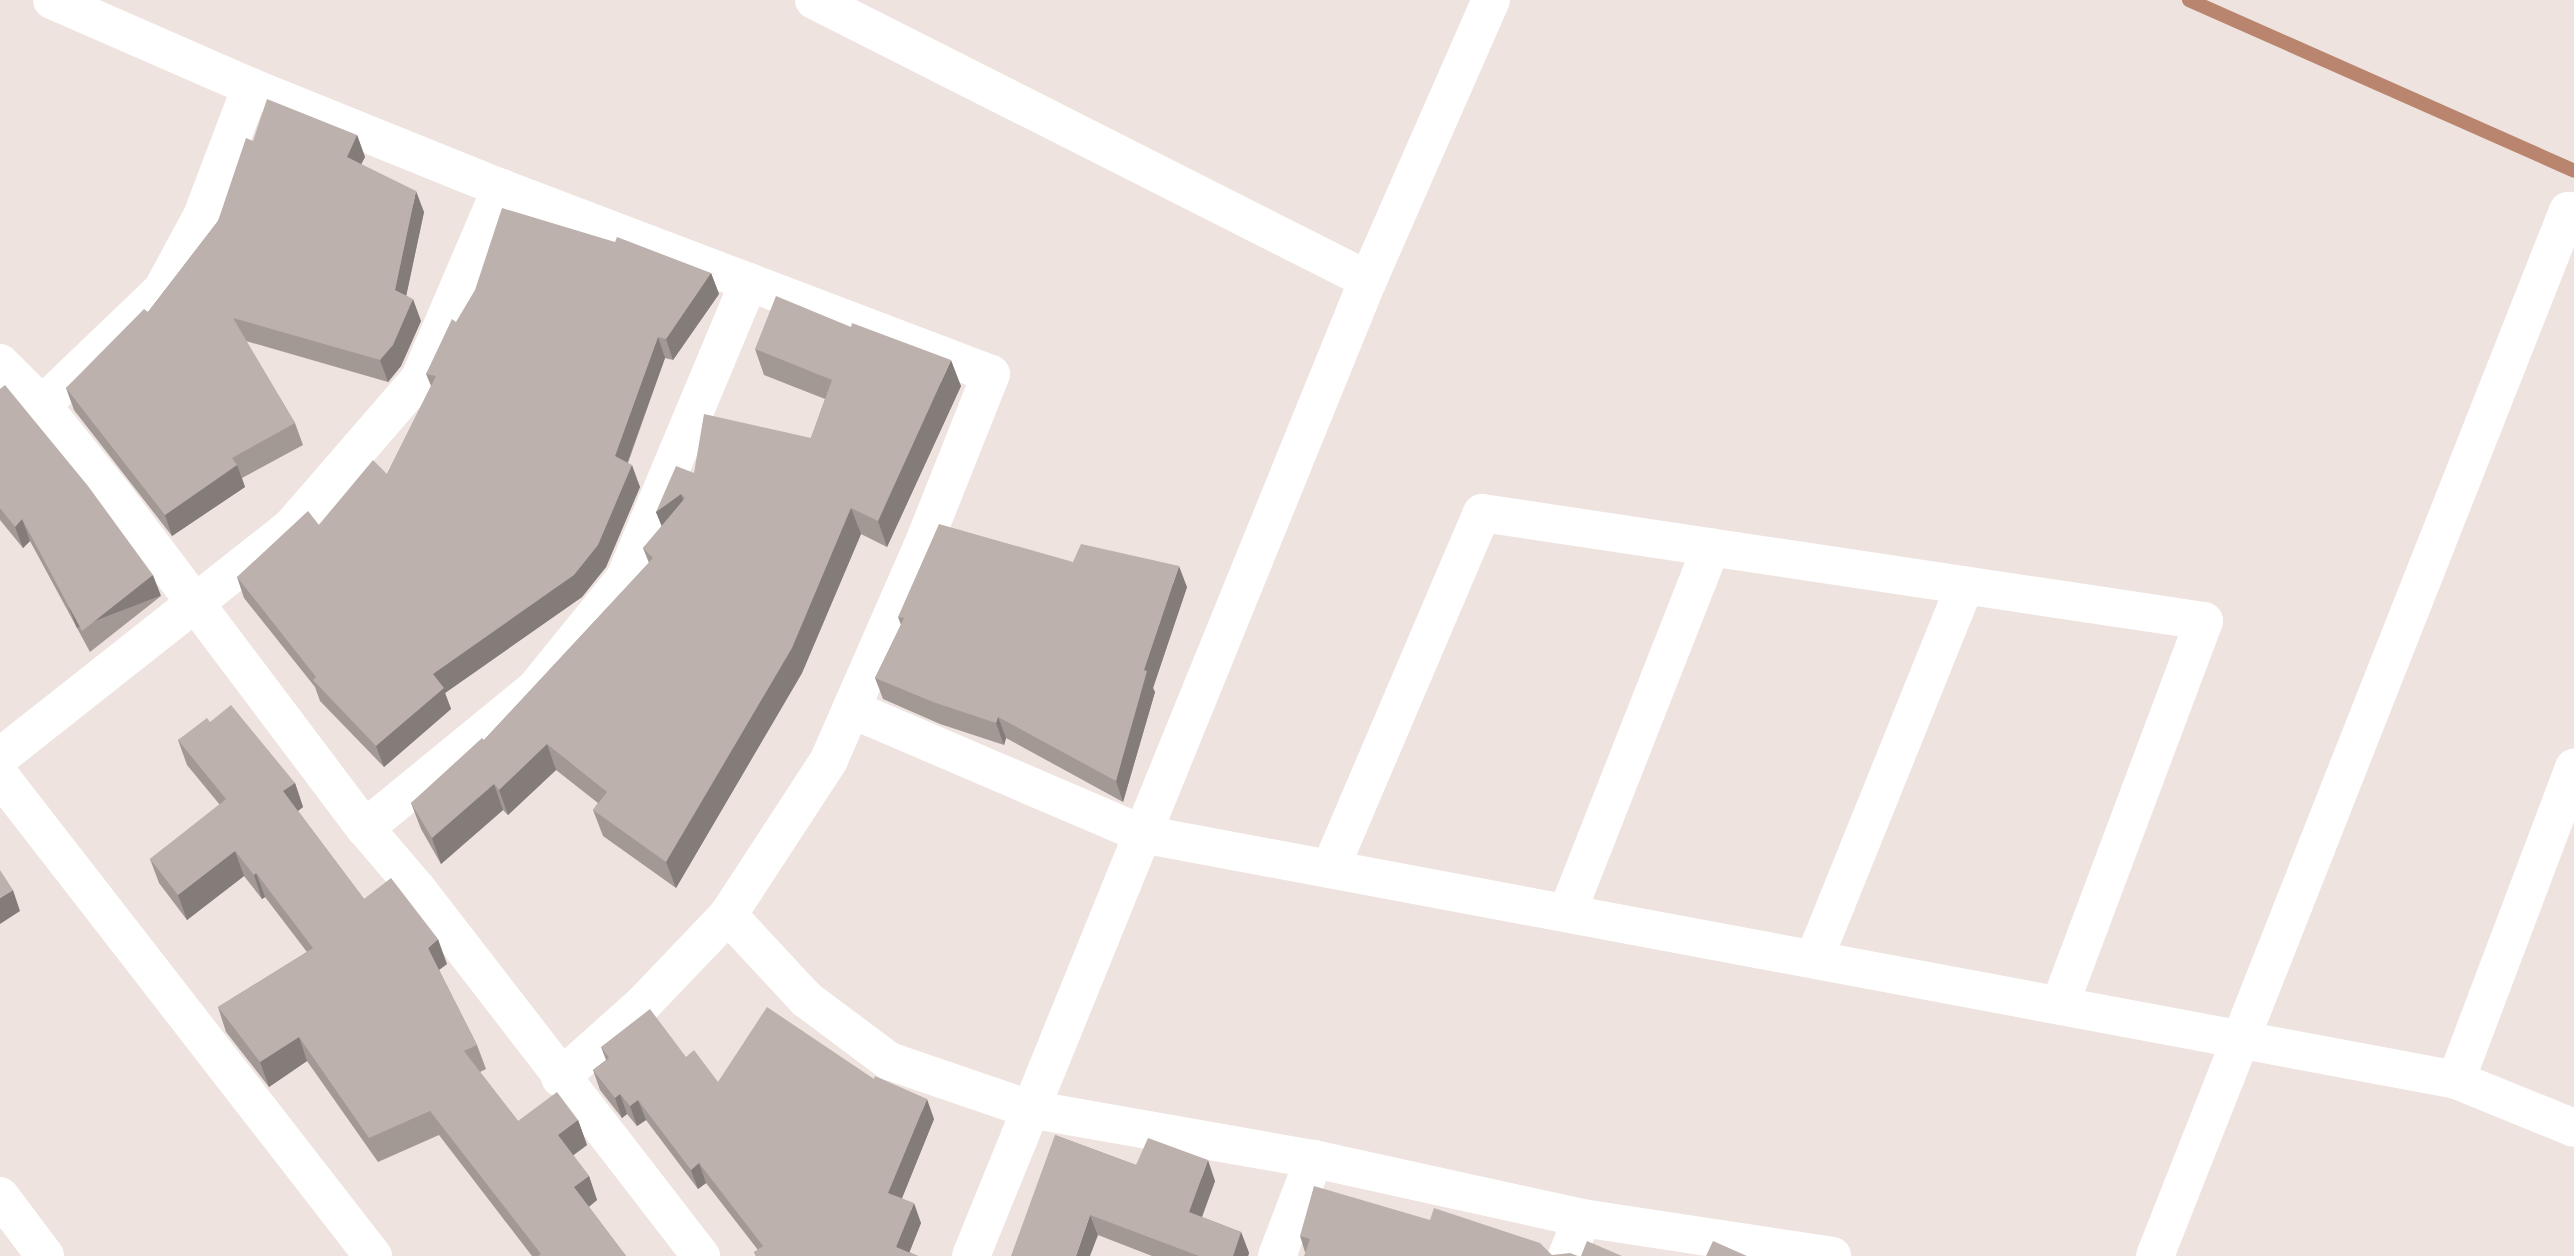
<!DOCTYPE html>
<html>
<head>
<meta charset="utf-8">
<style>
  body { margin:0 }
  #map { position:relative; width:2574px; height:1256px; overflow:hidden; background:#eee3de; font-family:Rubik,sans-serif }
  div>[style] { position:absolute }
  [style*='--x'] { left:calc(var(--x)*1px); top:calc(var(--y)*1px); width:calc(var(--w)*1px); rotate:calc(var(--a)*1deg) }
  .stream>* { height:14px; margin:-7px; padding:0 7px; transform-origin:7px; border-radius:7px; background:#ba856e }
  .minor>* { height:38px; margin:-19px; padding:0 19px; transform-origin:19px; border-radius:19px; background:#fff }
  .wall>* { inset:0; background:#a29894 }
  .shaded-wall>* { inset:0; background:#847c78; transform-origin:0 0 }
  .building>* { inset:0; background:#bcb1ac }
  span { translate:-50% -50%; white-space:nowrap; text-align:center; line-height:1.15; -webkit-text-stroke:6px #fff; paint-order:stroke }
</style>
</head>
<body>
<div id="map">
  <div class="stream">
    <i style="--x:2189;--y:0;--w:421;--a:23.9"></i>
  </div>
  <div class="minor">
    <i style="--x:52;--y:0;--w:217;--a:23.6"></i>
    <i style="--x:251;--y:87;--w:270;--a:22"></i>
    <i style="--x:501;--y:188;--w:524;--a:20.79"></i>
    <i style="--x:991;--y:374;--w:179;--a:111.7"></i>
    <i style="--x:925;--y:540;--w:240;--a:113.6"></i>
    <i style="--x:829;--y:760;--w:185;--a:123.1"></i>
    <i style="--x:728;--y:915;--w:123;--a:133.7"></i>
    <i style="--x:643;--y:1004;--w:111;--a:138.3"></i>
    <i style="--x:814;--y:0;--w:621;--a:26.81"></i>
    <i style="--x:0;--y:363;--w:59;--a:45"></i>
    <i style="--x:42;--y:405;--w:114;--a:51.4"></i>
    <i style="--x:113;--y:494;--w:418;--a:53"></i>
    <i style="--x:365;--y:828;--w:82;--a:49.5"></i>
    <i style="--x:418;--y:890;--w:463;--a:52.3"></i>
    <i style="--x:42;--y:405;--w:166;--a:-43.8"></i>
    <i style="--x:162;--y:290;--w:84;--a:-61.6"></i>
    <i style="--x:202;--y:216;--w:138;--a:-69.2"></i>
    <i style="--x:851;--y:709;--w:317;--a:23.2"></i>
    <i style="--x:1142;--y:834;--w:1337;--a:10.6"></i>
    <i style="--x:2456;--y:1080;--w:127;--a:22.1"></i>
    <i style="--x:0;--y:757;--w:372;--a:-38.3"></i>
    <i style="--x:292;--y:526;--w:196;--a:-49.1"></i>
    <i style="--x:420;--y:378;--w:207;--a:-66.9"></i>
    <i style="--x:0;--y:776;--w:608;--a:52.15"></i>
    <i style="--x:365;--y:828;--w:220;--a:-39.3"></i>
    <i style="--x:535;--y:689;--w:143;--a:-51"></i>
    <i style="--x:625;--y:578;--w:321;--a:-67.3"></i>
    <i style="--x:1330;--y:869;--w:387;--a:-66.9"></i>
    <i style="--x:1482;--y:513;--w:730;--a:8.51"></i>
    <i style="--x:2204;--y:621;--w:410;--a:110.6"></i>
    <i style="--x:1567;--y:913;--w:393;--a:-68.5"></i>
    <i style="--x:728;--y:915;--w:115;--a:47.1"></i>
    <i style="--x:806;--y:999;--w:104;--a:36.8"></i>
    <i style="--x:889;--y:1061;--w:148;--a:18.9"></i>
    <i style="--x:1029;--y:1109;--w:289;--a:10"></i>
    <i style="--x:1314;--y:1159;--w:274;--a:12.4"></i>
    <i style="--x:1582;--y:1218;--w:253;--a:8.6"></i>
    <i style="--x:1814;--y:959;--w:403;--a:-68"></i>
    <i style="--x:2456;--y:1080;--w:334;--a:-69.3"></i>
    <i style="--x:0;--y:1196;--w:75;--a:53.1"></i>
    <i style="--x:971;--y:1256;--w:1054;--a:-67.87"></i>
    <i style="--x:1368;--y:280;--w:306;--a:-66.3"></i>
    <i style="--x:1277;--y:1256;--w:104;--a:-69.1"></i>
    <i style="--x:1567;--y:1256;--w:41;--a:-68.5"></i>
    <i style="--x:2155;--y:1256;--w:1124;--a:-68.44"></i>
  </div>
  <div class="wall">
    <i style="clip-path:polygon(357px 135px,365px 157px,361px 164px,424px 212px,406px 296px,421px 321px,401px 366px,388px 382px,246px 341px,295px 423px,303px 445px,242px 478px,245px 487px,172px 536px,74px 410px,66px 388px,148px 312px,218px 221px,253px 141px)"></i>
    <i style="clip-path:polygon(711px 273px,719px 294px,673px 360px,665px 358px,628px 463px,640px 487px,606px 567px,582px 597px,445px 693px,451px 709px,384px 767px,320px 701px,315px 687px,244px 598px,237px 577px,319px 525px,387px 474px,431px 386px,426px 374px,456px 322px)"></i>
    <i style="clip-path:polygon(755px 349px,961px 386px,887px 547px,861px 534px,802px 673px,676px 888px,603px 836px,593px 810px,598px 803px,556px 770px,508px 815px,503px 810px,441px 864px,421px 829px,411px 803px,484px 740px,649px 563px,643px 548px,662px 526px,656px 512px,694px 473px,811px 438px,825px 399px,764px 375px)"></i>
    <i style="clip-path:polygon(0 389px,161px 596px,90px 652px,30px 541px,23px 548px,0 520px)"></i>
    <i style="clip-path:polygon(1073px 562px,1187px 587px,1153px 688px,1155px 692px,1123px 802px,1006px 738px,1004px 745px,940px 724px,883px 699px,875px 678px,901px 625px,898px 617px)"></i>
    <i style="clip-path:polygon(210px 722px,295px 783px,303px 807px,298px 811px,364px 899px,447px 964px,439px 970px,477px 1045px,486px 1069px,480px 1072px,518px 1121px,578px 1120px,587px 1145px,573px 1155px,589px 1176px,597px 1200px,589px 1207px,626px 1256px,532px 1256px,439px 1135px,378px 1162px,307px 1061px,269px 1087px,226px 1032px,218px 1007px,307px 952px,265px 897px,262px 899px,244px 876px,187px 920px,159px 883px,150px 859px,220px 805px,187px 765px,178px 740px)"></i>
    <i style="clip-path:polygon(601px 1047px,686px 1057px,718px 1082px,874px 1079px,934px 1119px,902px 1198px,921px 1223px,909px 1252px,918px 1256px,756px 1256px,754px 1252px,758px 1250px,706px 1183px,698px 1189px,646px 1120px,637px 1126px,627px 1114px,622px 1118px,600px 1090px,593px 1070px,606px 1060px)"></i>
    <i style="clip-path:polygon(1055px 1135px,1136px 1165px,1215px 1181px,1202px 1217px,1241px 1232px,1249px 1253px,1248px 1256px,1152px 1256px,1098px 1235px)"></i>
    <i style="clip-path:polygon(1300px 1236px,1552px 1255px,1305px 1252px)"></i>
  </div>
  <div class="shaded-wall">
    <i style="clip-path:polygon(357px 135px,365px 157px,354px 178px,347px 157px)"></i>
    <i style="clip-path:polygon(416px 191px,424px 212px,403px 311px,395px 290px)"></i>
    <i style="clip-path:polygon(711px 273px,719px 294px,673px 360px,666px 339px)"></i>
    <i style="clip-path:polygon(413px 299px,421px 321px,401px 366px,388px 382px,380px 360px)"></i>
    <i style="clip-path:polygon(658px 337px,665px 358px,622px 477px,615px 456px)"></i>
    <i style="clip-path:polygon(951px 360px,961px 386px,887px 547px,878px 521px)"></i>
    <i style="clip-path:polygon(237px 465px,245px 487px,172px 536px,165px 515px)"></i>
    <i style="clip-path:polygon(632px 465px,640px 487px,606px 567px,582px 597px,445px 693px,451px 709px,384px 767px,376px 746px,433px 674px)"></i>
    <i style="clip-path:polygon(681px 494px,690px 520px,666px 537px,656px 512px)"></i>
    <i style="clip-path:polygon(851px 508px,861px 534px,802px 673px,676px 888px,666px 862px)"></i>
    <i style="clip-path:polygon(22px 519px,30px 541px,23px 548px,15px 527px)"></i>
    <i style="clip-path:polygon(1179px 566px,1187px 587px,1153px 688px,1155px 692px,1123px 802px,1116px 781px,1144px 670px)"></i>
    <i style="left:153px;top:575px;width:22px;height:90px;rotate:69deg"></i>
    <i style="clip-path:polygon(998px 717px,1006px 738px,1004px 745px,996px 723px)"></i>
    <i style="clip-path:polygon(547px 744px,556px 770px,508px 815px,499px 790px)"></i>
    <i style="clip-path:polygon(295px 783px,303px 807px,291px 816px,283px 791px)"></i>
    <i style="clip-path:polygon(494px 784px,503px 810px,441px 864px,432px 838px)"></i>
    <i style="clip-path:polygon(235px 851px,244px 876px,187px 920px,178px 895px)"></i>
    <i style="clip-path:polygon(256px 873px,265px 897px,262px 899px,254px 875px)"></i>
    <i style="clip-path:polygon(13px 890px,20px 911px,0 924px,0 898px)"></i>
    <i style="clip-path:polygon(438px 939px,447px 964px,436px 972px,428px 948px)"></i>
    <i style="clip-path:polygon(299px 1037px,307px 1061px,269px 1087px,260px 1062px)"></i>
    <i style="clip-path:polygon(620px 1094px,627px 1114px,622px 1118px,615px 1098px)"></i>
    <i style="clip-path:polygon(927px 1099px,934px 1119px,896px 1213px,888px 1193px)"></i>
    <i style="clip-path:polygon(638px 1100px,646px 1120px,637px 1126px,630px 1106px)"></i>
    <i style="clip-path:polygon(578px 1120px,587px 1145px,567px 1160px,558px 1135px)"></i>
    <i style="clip-path:polygon(1208px 1160px,1215px 1181px,1196px 1233px,1189px 1212px)"></i>
    <i style="clip-path:polygon(699px 1163px,706px 1183px,698px 1189px,691px 1170px)"></i>
    <i style="clip-path:polygon(589px 1176px,597px 1200px,583px 1211px,574px 1187px)"></i>
    <i style="clip-path:polygon(914px 1203px,921px 1223px,908px 1256px,896px 1247px)"></i>
    <i style="clip-path:polygon(1090px 1215px,1098px 1235px,1090px 1256px,1076px 1256px)"></i>
    <i style="clip-path:polygon(1241px 1232px,1249px 1253px,1248px 1256px,1233px 1256px)"></i>
  </div>
  <div class="building">
    <i style="clip-path:polygon(267px 99px,357px 135px,347px 157px,416px 191px,395px 290px,413px 299px,393px 345px,380px 360px,233px 318px,295px 423px,232px 458px,237px 465px,165px 515px,66px 388px,144px 309px,148px 312px,218px 221px,246px 138px,253px 141px)"></i>
    <i style="clip-path:polygon(502px 208px,615px 242px,617px 237px,711px 273px,666px 339px,658px 337px,615px 456px,632px 465px,598px 545px,574px 575px,433px 674px,444px 688px,376px 746px,313px 680px,316px 677px,237px 577px,308px 511px,319px 525px,373px 460px,387px 474px,436px 376px,426px 374px,452px 319px,456px 322px,475px 290px)"></i>
    <i style="clip-path:polygon(776px 296px,851px 327px,852px 323px,951px 360px,878px 521px,851px 508px,792px 648px,666px 862px,593px 810px,607px 792px,547px 744px,499px 790px,494px 784px,432px 838px,411px 803px,482px 738px,484px 740px,653px 558px,643px 548px,685px 498px,681px 494px,656px 512px,676px 466px,694px 473px,704px 414px,811px 438px,832px 380px,755px 349px)"></i>
    <i style="clip-path:polygon(5px 385px,88px 486px,153px 575px,82px 631px,22px 519px,15px 527px,0 508px,0 389px)"></i>
    <i style="clip-path:polygon(939px 524px,1073px 562px,1081px 544px,1179px 566px,1144px 670px,1147px 671px,1116px 781px,998px 717px,996px 723px,933px 702px,875px 678px,904px 618px,898px 617px)"></i>
    <i style="clip-path:polygon(231px 705px,295px 783px,283px 791px,364px 899px,391px 878px,438px 939px,428px 948px,477px 1045px,464px 1051px,518px 1121px,557px 1092px,578px 1120px,558px 1135px,589px 1176px,574px 1187px,626px 1256px,538px 1256px,541px 1254px,430px 1111px,369px 1138px,299px 1037px,260px 1062px,218px 1007px,313px 948px,256px 873px,254px 875px,235px 851px,178px 895px,150px 859px,226px 799px,178px 740px,207px 718px,210px 722px)"></i>
    <i style="clip-path:polygon(0 870px,13px 890px,0 898px)"></i>
    <i style="clip-path:polygon(767px 1007px,874px 1079px,875px 1076px,927px 1099px,888px 1193px,914px 1203px,896px 1247px,918px 1256px,757px 1256px,754px 1252px,763px 1246px,699px 1163px,691px 1170px,638px 1100px,630px 1106px,620px 1094px,615px 1098px,593px 1070px,609px 1058px,601px 1047px,650px 1009px,686px 1057px,694px 1050px,718px 1082px)"></i>
    <i style="clip-path:polygon(1055px 1135px,1136px 1165px,1148px 1138px,1208px 1160px,1189px 1212px,1241px 1232px,1233px 1256px,1199px 1256px,1090px 1215px,1076px 1256px,1011px 1256px)"></i>
    <i style="clip-path:polygon(1314px 1186px,1430px 1220px,1434px 1208px,1540px 1243px,1552px 1255px,1570px 1253px,1578px 1256px,1304px 1256px,1310px 1239px,1300px 1236px)"></i>
    <i style="clip-path:polygon(1587px 1241px,1622px 1256px,1581px 1256px)"></i>
    <i style="clip-path:polygon(1713px 1241px,1747px 1256px,1706px 1256px)"></i>
  </div>
</div>
</body>
</html>
